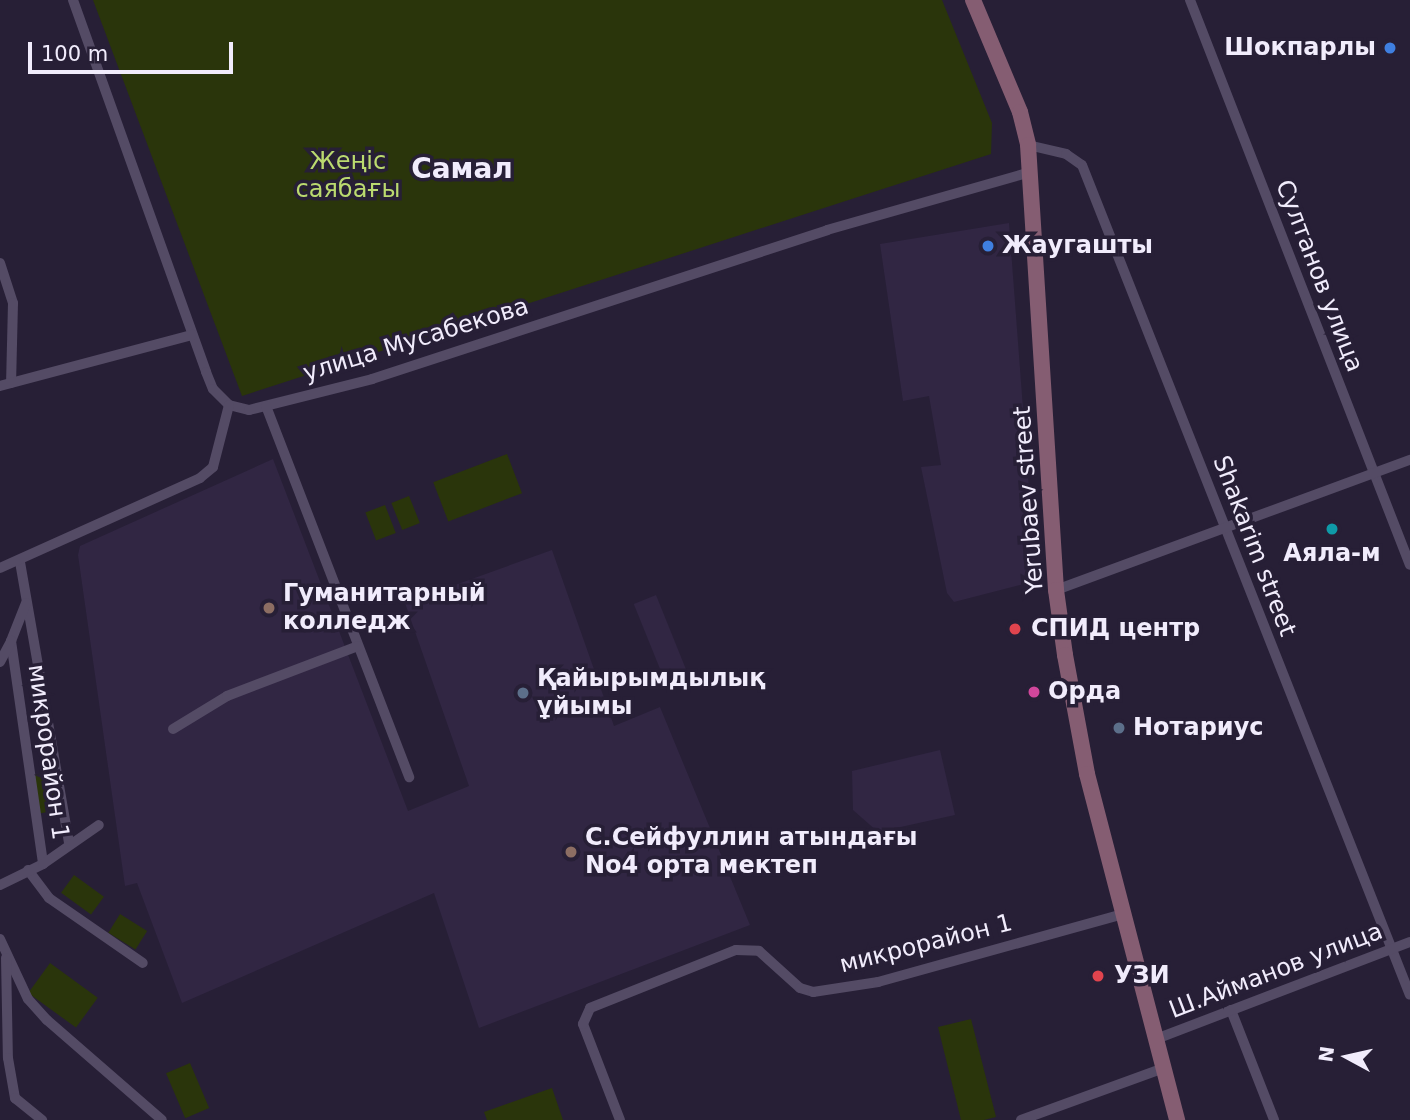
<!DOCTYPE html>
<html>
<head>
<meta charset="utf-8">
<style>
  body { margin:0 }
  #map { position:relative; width:1410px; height:1120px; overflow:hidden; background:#271f36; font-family:"DejaVu Sans",sans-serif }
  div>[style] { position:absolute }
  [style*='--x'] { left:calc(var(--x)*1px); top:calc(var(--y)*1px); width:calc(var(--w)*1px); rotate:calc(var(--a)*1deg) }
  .built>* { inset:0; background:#312643; transform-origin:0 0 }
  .green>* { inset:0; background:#2a350b; transform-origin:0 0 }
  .minor>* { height:10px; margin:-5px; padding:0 5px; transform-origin:5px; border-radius:5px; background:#544b65 }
  .secondary>* { height:16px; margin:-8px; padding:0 8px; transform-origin:8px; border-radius:8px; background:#855d72 }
  .dots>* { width:19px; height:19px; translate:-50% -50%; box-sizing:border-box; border:4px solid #271f36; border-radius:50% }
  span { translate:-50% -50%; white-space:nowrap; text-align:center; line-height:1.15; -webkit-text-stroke:7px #271f36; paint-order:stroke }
  .poi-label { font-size:24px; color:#f1ecfc; font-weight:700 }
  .right { translate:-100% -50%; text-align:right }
  .left { translate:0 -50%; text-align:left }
  .park-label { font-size:24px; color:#bbda6f }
  .street-label { font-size:24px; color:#f1ecfc }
  .quarter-label { font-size:28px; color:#f1ecfc; font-weight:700 }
  .north { position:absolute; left:1312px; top:1022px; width:70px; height:70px; -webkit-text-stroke:5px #271f36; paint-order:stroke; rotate:278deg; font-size:19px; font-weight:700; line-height:28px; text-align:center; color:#f1ecfc }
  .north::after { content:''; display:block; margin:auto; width:24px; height:32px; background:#f1ecfc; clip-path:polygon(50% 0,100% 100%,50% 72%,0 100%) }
  .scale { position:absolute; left:28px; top:42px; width:205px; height:32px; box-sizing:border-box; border:4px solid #f1ecfc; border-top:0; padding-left:9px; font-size:21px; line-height:24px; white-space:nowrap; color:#f1ecfc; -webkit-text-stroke:5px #271f36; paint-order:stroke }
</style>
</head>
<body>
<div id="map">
  <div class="built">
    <i style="clip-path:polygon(1009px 223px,1036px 581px,954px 602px,947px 593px,921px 467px,941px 465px,929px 396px,903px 401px,880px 244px)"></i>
    <i style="clip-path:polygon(273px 459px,408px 811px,469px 786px,405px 603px,552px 550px,614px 726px,660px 707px,750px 925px,479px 1028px,434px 893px,182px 1003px,137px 883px,125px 886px,78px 555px,80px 546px)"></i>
    <i style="left:656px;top:595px;width:84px;height:24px;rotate:68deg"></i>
    <i style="clip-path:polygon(940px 750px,955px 815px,878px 832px,853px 810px,852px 771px)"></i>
  </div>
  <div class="green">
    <i style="clip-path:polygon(93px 0,942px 0,992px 123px,991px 154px,242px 396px)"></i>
    <i style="left:507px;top:454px;width:42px;height:79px;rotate:69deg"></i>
    <i style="left:409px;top:496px;width:29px;height:19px;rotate:68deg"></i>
    <i style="left:385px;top:505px;width:30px;height:21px;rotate:69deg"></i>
    <i style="left:51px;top:772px;width:39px;height:17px;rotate:81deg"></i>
    <i style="left:74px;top:875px;width:37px;height:22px;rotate:36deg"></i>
    <i style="left:120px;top:914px;width:32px;height:22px;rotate:32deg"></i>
    <i style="left:50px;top:963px;width:59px;height:37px;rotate:36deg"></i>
    <i style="clip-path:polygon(971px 1019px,996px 1117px,984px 1120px,961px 1120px,938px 1027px)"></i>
    <i style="left:190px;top:1063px;width:49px;height:26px;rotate:67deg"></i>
    <i style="clip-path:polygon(552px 1088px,563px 1120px,487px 1120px,484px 1112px)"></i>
  </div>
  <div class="minor">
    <i style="--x:73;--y:0;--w:395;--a:70.3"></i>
    <i style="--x:206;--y:372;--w:18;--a:68"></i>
    <i style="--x:213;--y:389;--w:23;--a:45"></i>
    <i style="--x:229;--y:405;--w:21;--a:14"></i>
    <i style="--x:249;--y:410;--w:127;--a:-14.1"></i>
    <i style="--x:372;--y:379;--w:479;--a:-18.1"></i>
    <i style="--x:827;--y:230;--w:212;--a:-15.9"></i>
    <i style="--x:1190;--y:0;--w:606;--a:68.73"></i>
    <i style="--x:1028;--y:145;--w:39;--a:13"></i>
    <i style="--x:1066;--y:154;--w:19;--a:35"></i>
    <i style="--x:1082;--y:165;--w:892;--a:68.44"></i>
    <i style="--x:0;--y:263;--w:42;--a:72"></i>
    <i style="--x:13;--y:303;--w:80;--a:91.4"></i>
    <i style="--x:0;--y:386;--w:199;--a:-14.9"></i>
    <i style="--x:266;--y:406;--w:398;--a:68.9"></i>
    <i style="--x:20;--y:562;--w:285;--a:80.1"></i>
    <i style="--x:0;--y:568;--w:219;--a:-24.2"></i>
    <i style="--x:200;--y:478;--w:17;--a:-40"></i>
    <i style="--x:213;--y:467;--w:64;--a:-75.5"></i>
    <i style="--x:1056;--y:590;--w:377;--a:-20.2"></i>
    <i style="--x:26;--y:603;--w:41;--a:111.5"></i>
    <i style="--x:11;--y:641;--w:225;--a:81.8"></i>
    <i style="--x:0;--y:662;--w:24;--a:-62"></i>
    <i style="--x:173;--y:729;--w:63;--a:-31.4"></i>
    <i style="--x:227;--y:696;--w:140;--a:-20.9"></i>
    <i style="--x:28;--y:870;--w:35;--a:53"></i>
    <i style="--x:49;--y:898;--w:114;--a:34.7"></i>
    <i style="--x:0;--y:885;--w:48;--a:-26"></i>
    <i style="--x:43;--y:864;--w:68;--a:-34.9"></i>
    <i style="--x:0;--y:939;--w:66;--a:65"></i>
    <i style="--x:28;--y:999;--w:28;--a:48"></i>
    <i style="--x:47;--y:1020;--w:152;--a:41"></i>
    <i style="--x:6;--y:958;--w:100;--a:88.9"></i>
    <i style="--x:8;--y:1058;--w:41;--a:80.1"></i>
    <i style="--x:15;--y:1098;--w:35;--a:39"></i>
    <i style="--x:1231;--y:1010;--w:118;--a:68.6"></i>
    <i style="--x:1156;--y:1039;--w:272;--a:-20.9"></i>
    <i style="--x:620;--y:1120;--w:103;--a:-111.1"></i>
    <i style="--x:583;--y:1024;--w:17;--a:-66"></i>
    <i style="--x:590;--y:1008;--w:157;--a:-21.7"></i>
    <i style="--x:736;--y:950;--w:23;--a:2"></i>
    <i style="--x:759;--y:951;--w:55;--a:42.1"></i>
    <i style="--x:800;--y:988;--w:14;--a:17"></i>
    <i style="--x:813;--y:992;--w:66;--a:-8.7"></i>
    <i style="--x:878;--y:982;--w:254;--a:-15.5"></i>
    <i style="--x:1021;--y:1120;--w:152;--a:-20"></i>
  </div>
  <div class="secondary">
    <i style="--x:973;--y:0;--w:121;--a:67.2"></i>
    <i style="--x:1020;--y:112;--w:34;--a:76"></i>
    <i style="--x:1028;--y:145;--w:446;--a:86.4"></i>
    <i style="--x:1056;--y:590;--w:66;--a:82.1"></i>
    <i style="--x:1065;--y:655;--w:121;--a:79.5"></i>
    <i style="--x:1087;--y:774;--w:358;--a:75.4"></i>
  </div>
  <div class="dots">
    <i style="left:1390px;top:48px;background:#3f7fe0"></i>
    <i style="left:988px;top:246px;background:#3f7fe0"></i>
    <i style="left:1332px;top:529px;background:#0f9aa8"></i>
    <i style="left:269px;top:608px;background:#8d6e63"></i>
    <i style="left:1015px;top:629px;background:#e0444e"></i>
    <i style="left:1034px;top:692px;background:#d1479c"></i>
    <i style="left:523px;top:693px;background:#5c6f8a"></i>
    <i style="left:1119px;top:728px;background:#5c6f8a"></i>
    <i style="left:571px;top:852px;background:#8d6e63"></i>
    <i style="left:1098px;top:976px;background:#e0444e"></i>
  </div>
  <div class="poi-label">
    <span class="right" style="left:1376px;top:48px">Шокпарлы</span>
    <span class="left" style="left:1002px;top:246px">Жаугашты</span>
    <span style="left:1332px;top:554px">Аяла-м</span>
    <span class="left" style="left:283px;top:608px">Гуманитарный<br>колледж</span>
    <span class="left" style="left:1031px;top:629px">СПИД центр</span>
    <span class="left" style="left:537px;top:693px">Қайырымдылық<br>ұйымы</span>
    <span class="left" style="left:1048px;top:692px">Орда</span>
    <span class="left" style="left:1133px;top:728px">Нотариус</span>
    <span class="left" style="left:585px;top:852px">С.Сейфуллин атындағы<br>No4 орта мектеп</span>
    <span class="left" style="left:1114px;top:976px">УЗИ</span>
  </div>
  <div class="park-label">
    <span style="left:348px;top:176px">Жеңіс<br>саябағы</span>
  </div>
  <div class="street-label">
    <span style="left:1319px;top:276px;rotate:69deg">Султанов улица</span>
    <span style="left:416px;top:340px;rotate:-17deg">улица Мусабекова</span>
    <span style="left:1029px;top:500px;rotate:-94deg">Yerubaev street</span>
    <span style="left:1254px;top:546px;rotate:69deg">Shakarim street</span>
    <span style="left:48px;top:752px;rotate:82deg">микрорайон 1</span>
    <span style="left:926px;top:944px;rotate:-14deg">микрорайон 1</span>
    <span style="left:1276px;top:971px;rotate:-21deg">Ш.Айманов улица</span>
  </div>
  <div class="quarter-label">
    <span style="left:462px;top:169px">Самал</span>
  </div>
  <div class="north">N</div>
  <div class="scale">100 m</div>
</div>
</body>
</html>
